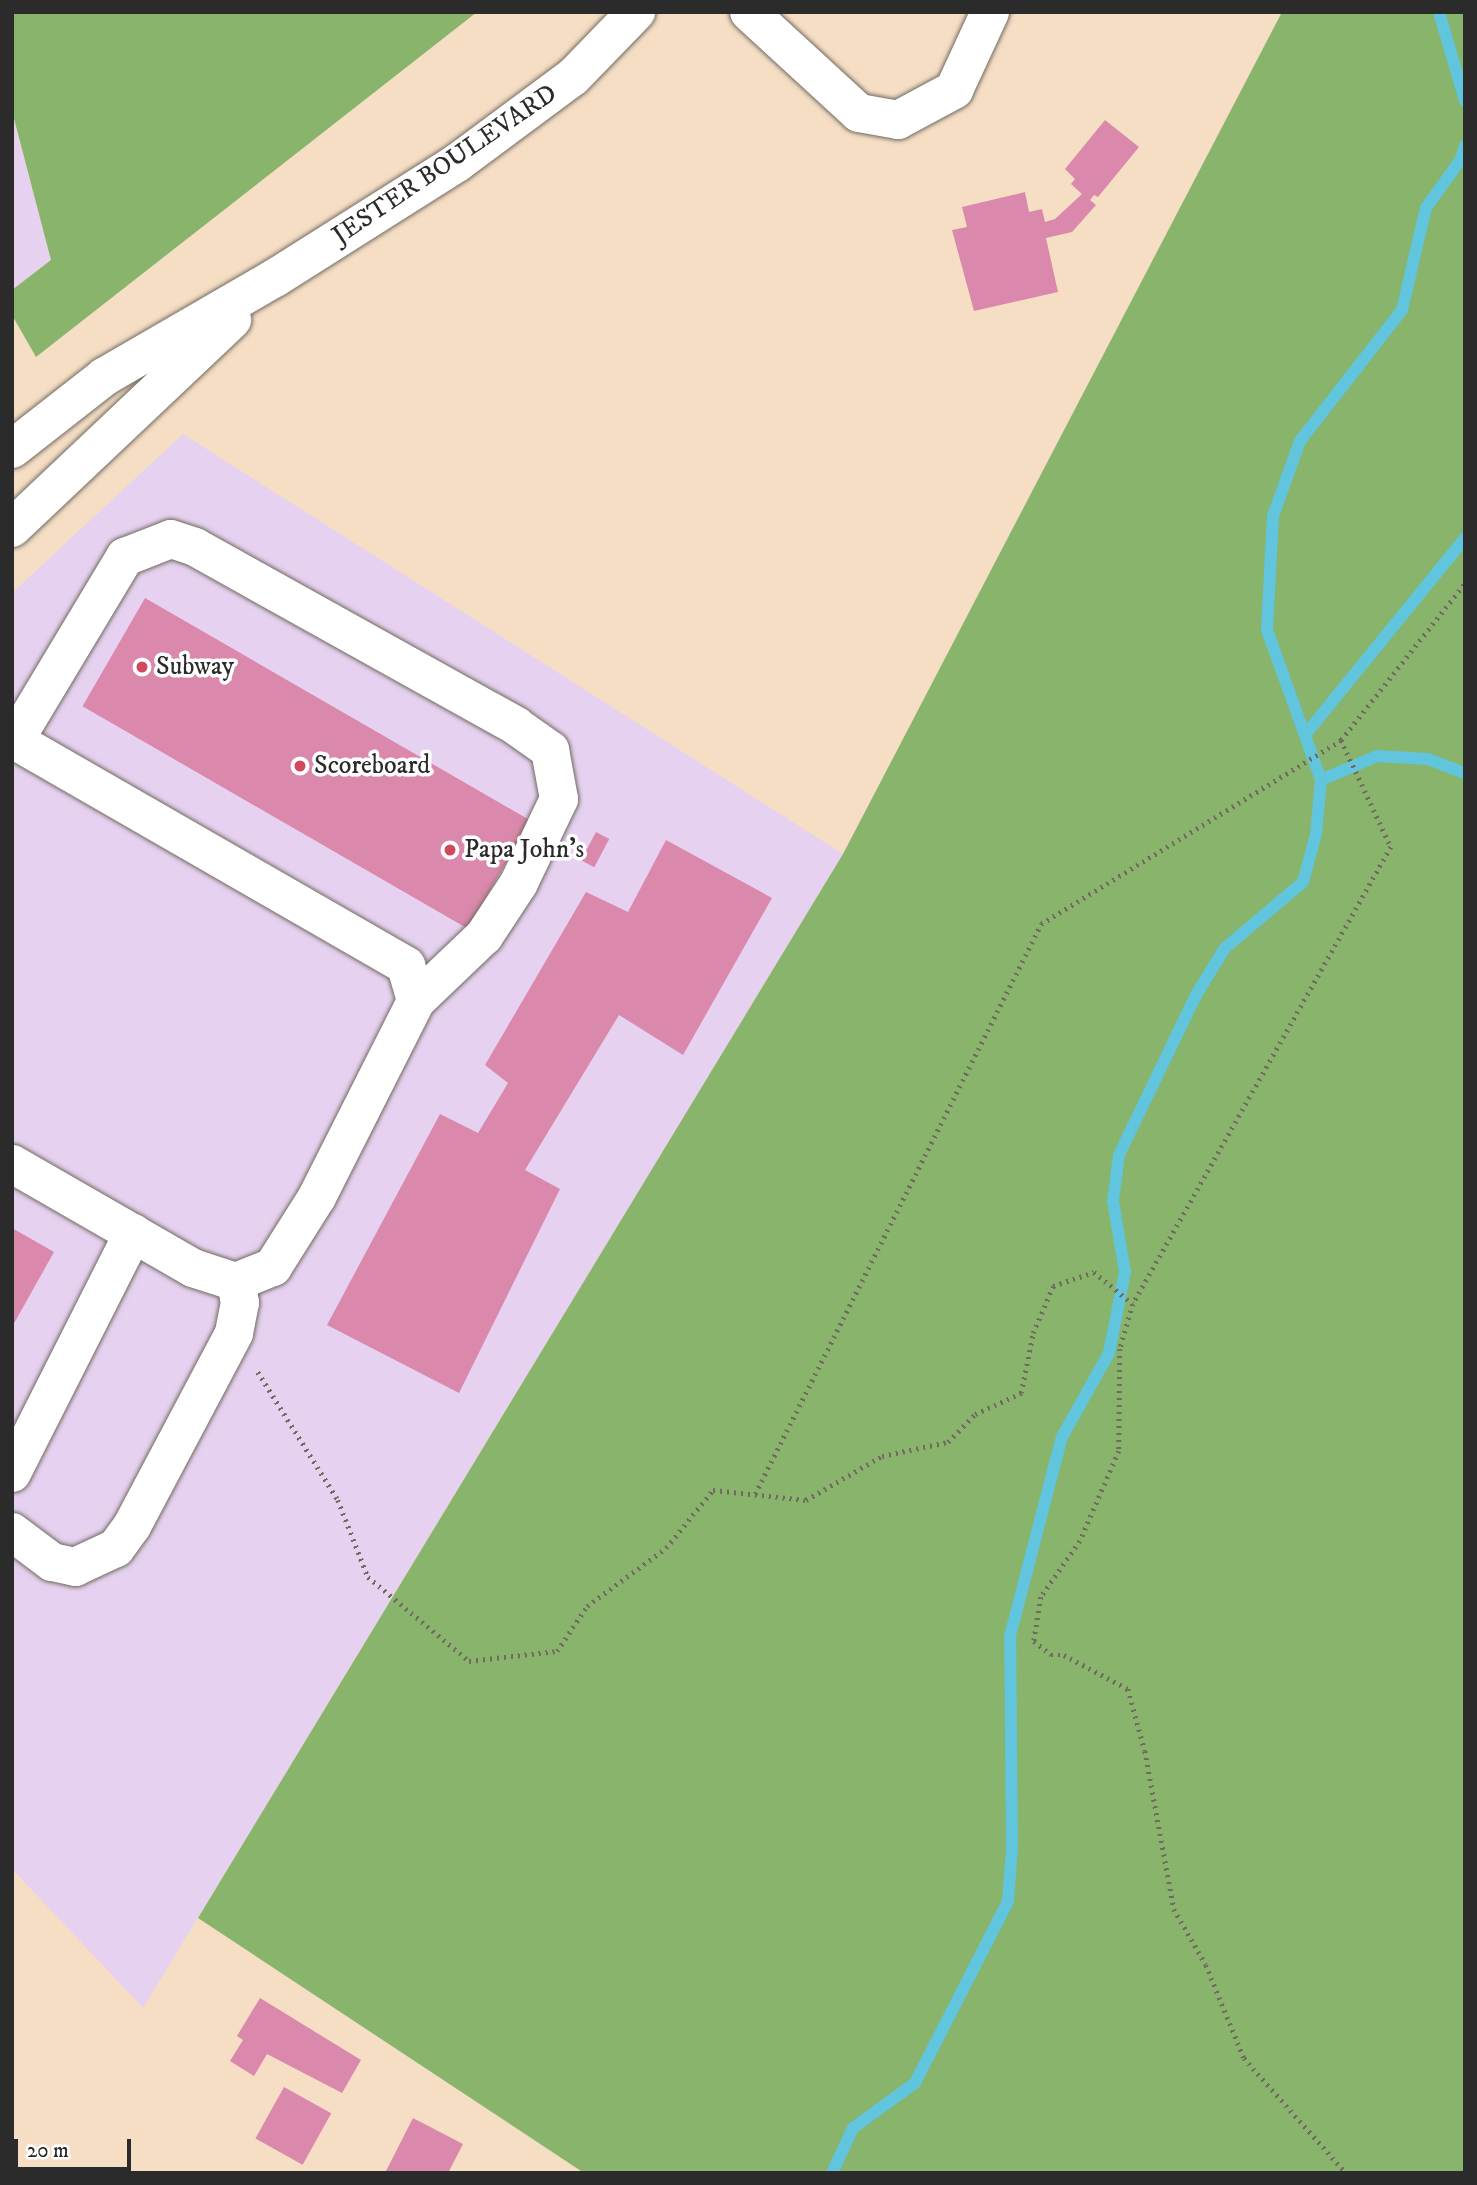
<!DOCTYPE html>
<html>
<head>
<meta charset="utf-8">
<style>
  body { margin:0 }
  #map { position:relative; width:1477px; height:2185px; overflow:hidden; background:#f5dec4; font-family:"IM FELL DW Pica",serif }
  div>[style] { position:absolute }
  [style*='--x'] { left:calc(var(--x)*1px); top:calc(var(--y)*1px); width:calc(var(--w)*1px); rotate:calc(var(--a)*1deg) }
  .built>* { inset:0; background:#e6d2f0 }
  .forest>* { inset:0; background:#88b46c }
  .stream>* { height:12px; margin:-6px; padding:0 6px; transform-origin:6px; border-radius:6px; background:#60c5dd }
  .building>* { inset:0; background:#da88ab; transform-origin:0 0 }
  .path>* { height:4.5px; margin-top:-2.25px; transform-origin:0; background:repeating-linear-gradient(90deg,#726a61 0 2px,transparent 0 7px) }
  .roads { filter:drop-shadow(0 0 2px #726a61) drop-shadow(0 0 2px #726a61) }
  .minor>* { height:38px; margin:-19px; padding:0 19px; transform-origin:19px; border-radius:19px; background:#fff }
  .dots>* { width:19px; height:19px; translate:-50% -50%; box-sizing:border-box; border:4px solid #fff; border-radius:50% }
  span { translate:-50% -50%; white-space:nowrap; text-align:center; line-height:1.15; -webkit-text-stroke:7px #fff; paint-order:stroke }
  .street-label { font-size:26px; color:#2b2b2b }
  .poi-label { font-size:26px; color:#2b2b2b }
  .left { translate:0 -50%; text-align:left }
  .frame { position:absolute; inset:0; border:14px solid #2b2b2b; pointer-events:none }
  .scale { position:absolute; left:14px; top:2139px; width:117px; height:32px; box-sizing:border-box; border:4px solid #2b2b2b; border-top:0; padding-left:9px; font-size:21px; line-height:24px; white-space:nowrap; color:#2b2b2b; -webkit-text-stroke:5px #fff; paint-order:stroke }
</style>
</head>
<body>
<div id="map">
  <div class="built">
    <i style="clip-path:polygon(12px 112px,51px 260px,12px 290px)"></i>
    <i style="clip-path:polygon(183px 434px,843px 854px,143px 2008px,12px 1869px,12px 593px)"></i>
  </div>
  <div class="forest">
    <i style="clip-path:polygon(12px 12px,477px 12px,36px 357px,12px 315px,12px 290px,51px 260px,12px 111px)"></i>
    <i style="clip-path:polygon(1282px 12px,1465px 12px,1465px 2173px,584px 2173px,198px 1918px,843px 854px)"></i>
  </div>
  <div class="stream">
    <i style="--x:1439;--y:12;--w:93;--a:73.7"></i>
    <i style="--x:1305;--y:735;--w:254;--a:-50.9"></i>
    <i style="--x:1321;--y:780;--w:61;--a:-23.2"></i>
    <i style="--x:1377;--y:756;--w:51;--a:3.4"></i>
    <i style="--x:1428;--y:759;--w:40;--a:21"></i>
    <i style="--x:832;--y:2173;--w:50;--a:-65"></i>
    <i style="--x:853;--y:2128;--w:77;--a:-36"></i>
    <i style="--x:915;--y:2083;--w:204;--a:-62.9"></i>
    <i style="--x:1008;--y:1901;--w:52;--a:-85.6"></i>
    <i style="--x:1012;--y:1849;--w:213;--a:-90.5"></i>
    <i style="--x:1010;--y:1636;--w:206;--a:-75.4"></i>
    <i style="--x:1062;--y:1437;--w:96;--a:-60.8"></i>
    <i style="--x:1109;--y:1353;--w:83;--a:-78.8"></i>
    <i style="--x:1125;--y:1272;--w:72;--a:-99.6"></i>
    <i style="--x:1113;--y:1201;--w:46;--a:-82.6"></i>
    <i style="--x:1119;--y:1155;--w:178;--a:-64.3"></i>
    <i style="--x:1196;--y:995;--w:55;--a:-58.3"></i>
    <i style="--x:1225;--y:948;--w:102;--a:-40.2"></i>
    <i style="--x:1303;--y:882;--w:50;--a:-74.8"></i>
    <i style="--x:1316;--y:834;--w:54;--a:-84.7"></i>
    <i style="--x:1321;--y:780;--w:159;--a:-109.8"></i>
    <i style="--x:1267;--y:630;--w:114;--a:-87"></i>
    <i style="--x:1273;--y:516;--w:80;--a:-70.2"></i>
    <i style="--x:1300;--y:441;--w:166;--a:-52.1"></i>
    <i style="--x:1402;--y:310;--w:105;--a:-76.8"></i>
    <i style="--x:1426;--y:208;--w:60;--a:-54.5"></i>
    <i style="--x:1461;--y:159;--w:14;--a:-73"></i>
  </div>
  <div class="building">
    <i style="clip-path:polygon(1105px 120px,1139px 147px,1098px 197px,1094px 195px,1090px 200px,1096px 205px,1072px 232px,1046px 238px,1058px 292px,974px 311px,952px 230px,967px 227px,962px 207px,1025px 192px,1029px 212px,1042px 209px,1045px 222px,1055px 219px,1082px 194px,1071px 184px,1075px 179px,1065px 169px)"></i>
    <i style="left:145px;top:598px;width:445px;height:125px;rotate:30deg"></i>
    <i style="left:596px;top:832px;width:15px;height:32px;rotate:28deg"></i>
    <i style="clip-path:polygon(666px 840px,772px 898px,683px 1055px,619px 1015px,525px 1170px,560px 1189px,459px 1393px,327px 1325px,440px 1114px,478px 1133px,508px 1083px,485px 1065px,586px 892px,628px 912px)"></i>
    <i style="clip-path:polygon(12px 1228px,54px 1252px,12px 1327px)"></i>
    <i style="clip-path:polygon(260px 1998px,361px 2060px,342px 2093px,267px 2054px,254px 2076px,230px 2061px,243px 2040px,237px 2036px)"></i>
    <i style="left:284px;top:2087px;width:54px;height:59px;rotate:29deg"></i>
    <i style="clip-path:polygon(413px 2118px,463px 2144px,448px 2173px,385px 2173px)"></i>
  </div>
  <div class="path">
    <i style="--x:1341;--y:740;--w:200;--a:-51.7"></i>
    <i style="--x:258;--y:1372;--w:151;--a:58"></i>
    <i style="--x:338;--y:1500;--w:83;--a:68.7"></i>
    <i style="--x:368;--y:1577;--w:131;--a:39.7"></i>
    <i style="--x:469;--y:1661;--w:89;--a:-6.5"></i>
    <i style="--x:557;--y:1651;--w:54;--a:-56.3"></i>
    <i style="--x:587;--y:1606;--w:98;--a:-36.3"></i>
    <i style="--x:666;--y:1548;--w:75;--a:-51"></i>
    <i style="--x:713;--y:1490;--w:94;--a:6.1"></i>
    <i style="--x:806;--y:1500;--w:88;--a:-30.1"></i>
    <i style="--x:882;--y:1456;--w:67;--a:-12"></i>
    <i style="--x:948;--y:1442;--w:39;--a:-46"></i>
    <i style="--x:975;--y:1414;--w:51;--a:-24.5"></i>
    <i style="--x:1021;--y:1393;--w:61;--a:-78.7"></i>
    <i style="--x:1033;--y:1333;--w:51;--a:-66.9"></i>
    <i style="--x:1053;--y:1286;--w:43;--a:-18.9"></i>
    <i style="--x:1094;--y:1272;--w:50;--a:39.4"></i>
    <i style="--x:1133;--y:1304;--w:47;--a:106.1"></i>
    <i style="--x:1120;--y:1349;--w:102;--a:90.6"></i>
    <i style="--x:1119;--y:1451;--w:98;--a:113.4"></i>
    <i style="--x:1080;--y:1541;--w:68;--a:124.9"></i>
    <i style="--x:1041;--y:1597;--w:45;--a:99"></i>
    <i style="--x:1034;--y:1641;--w:22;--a:39"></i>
    <i style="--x:1051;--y:1655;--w:13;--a:0"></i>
    <i style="--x:1064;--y:1655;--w:72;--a:28"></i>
    <i style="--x:1128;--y:1689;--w:64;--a:74.7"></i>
    <i style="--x:1145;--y:1751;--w:161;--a:79.6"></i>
    <i style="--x:1174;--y:1909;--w:64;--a:60.3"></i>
    <i style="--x:1206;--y:1965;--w:100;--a:67.8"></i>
    <i style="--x:1244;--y:2058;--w:154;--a:48.4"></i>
    <i style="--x:755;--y:1494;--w:638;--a:-63.35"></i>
    <i style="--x:1041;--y:924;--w:352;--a:-31.5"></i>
    <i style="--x:1341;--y:740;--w:118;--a:65"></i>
    <i style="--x:1391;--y:847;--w:525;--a:119.45"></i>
  </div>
  <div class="roads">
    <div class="minor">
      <i style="--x:749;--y:12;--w:149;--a:42.6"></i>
      <i style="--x:859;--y:113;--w:40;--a:10"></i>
      <i style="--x:898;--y:120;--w:64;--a:-28.2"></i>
      <i style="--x:954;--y:90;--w:86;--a:-65.2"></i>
      <i style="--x:12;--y:449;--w:117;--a:-38"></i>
      <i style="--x:104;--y:377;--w:198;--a:-30.1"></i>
      <i style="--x:275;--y:278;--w:215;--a:-32.3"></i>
      <i style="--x:457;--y:163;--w:144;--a:-36.6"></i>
      <i style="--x:573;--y:77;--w:91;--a:-45.9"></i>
      <i style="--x:12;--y:528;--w:303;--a:-43.4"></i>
      <i style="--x:12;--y:739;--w:455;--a:29.9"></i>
      <i style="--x:406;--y:966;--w:36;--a:74"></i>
      <i style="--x:416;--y:1001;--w:220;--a:116.8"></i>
      <i style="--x:317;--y:1197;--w:83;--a:122.2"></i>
      <i style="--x:273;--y:1267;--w:40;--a:158"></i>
      <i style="--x:236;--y:1282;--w:45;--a:-162"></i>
      <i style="--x:193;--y:1268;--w:209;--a:-150.1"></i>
      <i style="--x:15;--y:740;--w:214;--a:-59"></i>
      <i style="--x:125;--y:557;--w:49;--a:-21.4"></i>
      <i style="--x:171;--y:539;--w:25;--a:18"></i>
      <i style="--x:195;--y:547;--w:368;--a:29.1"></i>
      <i style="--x:516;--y:726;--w:42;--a:35.2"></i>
      <i style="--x:550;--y:750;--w:50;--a:79.6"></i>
      <i style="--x:559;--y:799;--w:93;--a:115.5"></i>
      <i style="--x:519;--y:883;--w:64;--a:123.4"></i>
      <i style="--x:484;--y:936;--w:94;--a:136.3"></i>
      <i style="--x:12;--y:1473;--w:269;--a:-63.2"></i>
      <i style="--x:12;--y:1532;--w:50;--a:36.9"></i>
      <i style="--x:52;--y:1562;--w:24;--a:12"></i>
      <i style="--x:75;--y:1567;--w:45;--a:-24.9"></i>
      <i style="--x:116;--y:1548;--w:27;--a:-54"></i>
      <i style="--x:132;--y:1526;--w:218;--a:-62.1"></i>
      <i style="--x:234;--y:1333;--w:31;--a:-79"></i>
      <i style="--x:240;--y:1303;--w:21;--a:-101"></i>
    </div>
  </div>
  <div class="dots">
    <i style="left:142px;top:667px;background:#d1495b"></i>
    <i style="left:300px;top:766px;background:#d1495b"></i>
    <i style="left:450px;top:850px;background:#d1495b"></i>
  </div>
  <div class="street-label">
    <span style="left:445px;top:165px;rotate:-34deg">JESTER BOULEVARD</span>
  </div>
  <div class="poi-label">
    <span class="left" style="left:156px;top:667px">Subway</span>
    <span class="left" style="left:314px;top:766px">Scoreboard</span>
    <span class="left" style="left:464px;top:850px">Papa John's</span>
  </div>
  <div class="frame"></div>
  <div class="scale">20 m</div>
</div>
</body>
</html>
